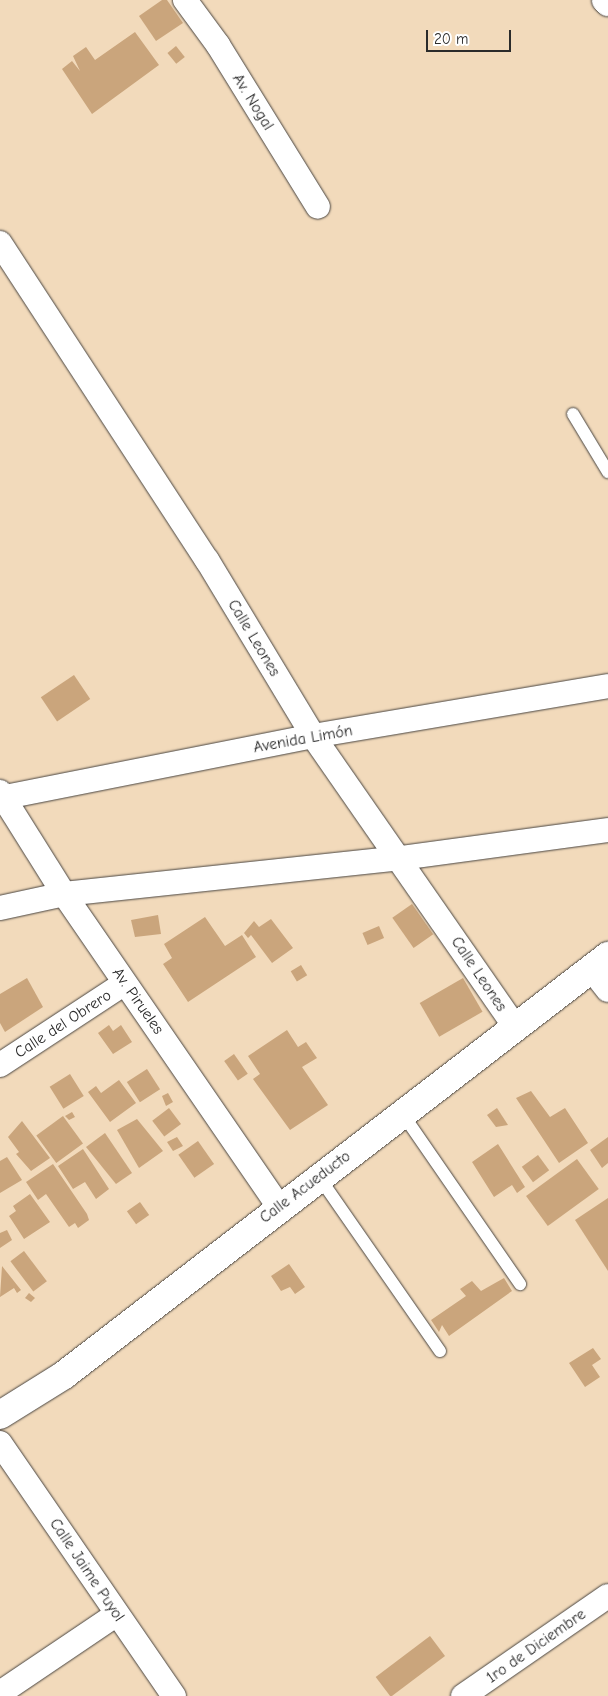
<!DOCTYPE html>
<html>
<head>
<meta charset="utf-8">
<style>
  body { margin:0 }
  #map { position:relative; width:608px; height:1696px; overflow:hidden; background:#f2dabb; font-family:"Comic Neue",sans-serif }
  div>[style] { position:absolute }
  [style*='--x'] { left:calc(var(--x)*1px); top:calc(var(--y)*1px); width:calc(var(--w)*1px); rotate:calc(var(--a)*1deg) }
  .building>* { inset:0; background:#caa57c; transform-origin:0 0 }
  .roads { filter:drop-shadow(0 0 1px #494541) drop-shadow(0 0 1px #494541) }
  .lane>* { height:12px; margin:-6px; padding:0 6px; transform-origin:6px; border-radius:6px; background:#fff }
  .street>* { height:24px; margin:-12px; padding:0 12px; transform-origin:12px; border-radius:12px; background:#fff }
  .secondary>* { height:28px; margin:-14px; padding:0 14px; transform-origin:14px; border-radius:14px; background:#fff }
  span { translate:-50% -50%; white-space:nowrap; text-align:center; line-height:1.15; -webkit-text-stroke:4px #fff; paint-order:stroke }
  .street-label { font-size:16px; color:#2b2b2b }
  .scale { position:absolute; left:426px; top:30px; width:85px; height:22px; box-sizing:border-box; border:2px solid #2b2b2b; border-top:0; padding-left:6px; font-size:15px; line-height:18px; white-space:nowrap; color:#2b2b2b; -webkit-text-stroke:4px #fff; paint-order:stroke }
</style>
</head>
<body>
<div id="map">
  <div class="building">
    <i style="clip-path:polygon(162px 0,167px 0,183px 23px,156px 41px,139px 16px)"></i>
    <i style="clip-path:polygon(135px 32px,159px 65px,92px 114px,62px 69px,72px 61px,80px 71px,73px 56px,86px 47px,95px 60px)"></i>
    <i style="left:176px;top:46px;width:14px;height:11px;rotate:51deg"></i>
    <i style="left:74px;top:675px;width:29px;height:40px;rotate:56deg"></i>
    <i style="left:412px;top:904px;width:37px;height:24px;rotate:55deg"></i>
    <i style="clip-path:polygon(158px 915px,161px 934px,135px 937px,131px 920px)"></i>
    <i style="clip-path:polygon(205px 917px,225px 946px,242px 935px,256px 957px,188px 1002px,163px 964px,172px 958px,164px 944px)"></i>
    <i style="clip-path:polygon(271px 919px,293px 948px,272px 963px,251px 935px,248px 938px,244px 933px,254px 921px,259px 927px)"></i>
    <i style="left:379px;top:926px;width:13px;height:18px;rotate:67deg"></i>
    <i style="left:301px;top:965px;width:12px;height:12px;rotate:59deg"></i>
    <i style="clip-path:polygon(27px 978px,43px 1007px,5px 1032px,0 1023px,0 994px)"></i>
    <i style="left:463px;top:978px;width:39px;height:50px;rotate:60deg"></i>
    <i style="clip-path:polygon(109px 1025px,113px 1031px,121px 1025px,132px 1042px,113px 1054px,98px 1033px)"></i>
    <i style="clip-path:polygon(287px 1030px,298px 1047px,306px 1042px,317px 1058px,302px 1067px,328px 1105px,290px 1130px,253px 1079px,260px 1074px,248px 1056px)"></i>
    <i style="left:234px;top:1054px;width:24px;height:12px;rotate:55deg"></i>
    <i style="left:147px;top:1069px;width:24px;height:24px;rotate:57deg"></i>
    <i style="left:70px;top:1074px;width:26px;height:24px;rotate:58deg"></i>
    <i style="clip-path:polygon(119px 1080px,136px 1103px,110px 1122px,88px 1092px,96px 1086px,101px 1093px)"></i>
    <i style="clip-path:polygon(531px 1091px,550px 1117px,565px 1108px,588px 1143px,559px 1163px,516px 1098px)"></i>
    <i style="clip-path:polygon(168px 1093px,173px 1102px,166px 1106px,162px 1096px)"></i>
    <i style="left:169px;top:1108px;width:20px;height:21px;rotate:53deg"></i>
    <i style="clip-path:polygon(497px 1108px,508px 1125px,496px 1127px,487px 1115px)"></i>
    <i style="clip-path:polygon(72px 1112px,75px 1117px,69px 1120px,65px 1116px)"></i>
    <i style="left:63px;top:1116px;width:34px;height:33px;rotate:54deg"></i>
    <i style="clip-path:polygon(137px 1119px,163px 1151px,139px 1168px,117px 1130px)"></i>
    <i style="clip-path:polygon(22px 1121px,50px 1158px,31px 1171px,16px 1154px,19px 1152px,8px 1137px)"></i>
    <i style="clip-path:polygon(105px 1133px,132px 1173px,116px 1184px,86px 1147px)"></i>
    <i style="clip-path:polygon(177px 1137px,183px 1146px,173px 1151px,167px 1142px)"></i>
    <i style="clip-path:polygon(608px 1137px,608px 1163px,602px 1168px,590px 1150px)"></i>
    <i style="left:198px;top:1141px;width:28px;height:24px;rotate:55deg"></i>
    <i style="clip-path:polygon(498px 1144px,525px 1187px,517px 1193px,512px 1185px,494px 1197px,472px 1162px)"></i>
    <i style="clip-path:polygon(83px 1149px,109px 1189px,96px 1199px,85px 1182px,73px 1189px,58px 1166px)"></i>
    <i style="left:538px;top:1155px;width:19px;height:20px;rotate:54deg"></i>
    <i style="clip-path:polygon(7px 1157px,22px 1180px,0 1193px,0 1161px)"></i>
    <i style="left:577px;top:1159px;width:37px;height:63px;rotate:54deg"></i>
    <i style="clip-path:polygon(53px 1164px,87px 1214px,89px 1220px,78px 1228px,75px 1223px,69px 1227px,46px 1194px,38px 1200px,26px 1182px)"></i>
    <i style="clip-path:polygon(30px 1194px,50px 1222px,24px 1239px,9px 1216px,16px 1211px,13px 1206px)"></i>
    <i style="clip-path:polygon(608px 1198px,608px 1271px,575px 1220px)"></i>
    <i style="left:140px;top:1202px;width:16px;height:16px;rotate:55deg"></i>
    <i style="clip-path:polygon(7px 1230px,12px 1240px,0 1248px,0 1233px)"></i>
    <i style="left:24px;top:1251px;width:38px;height:17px;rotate:53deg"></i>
    <i style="clip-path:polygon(289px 1264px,305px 1287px,295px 1294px,290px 1287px,281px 1291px,271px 1276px)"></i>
    <i style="clip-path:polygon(2px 1266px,21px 1290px,17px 1293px,14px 1288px,0 1297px)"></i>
    <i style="clip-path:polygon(504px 1278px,512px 1291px,449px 1336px,442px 1325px,439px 1332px,431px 1320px,466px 1296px,460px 1289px,472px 1281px,481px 1291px)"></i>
    <i style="clip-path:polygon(29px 1293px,35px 1298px,31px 1302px,25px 1298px)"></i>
    <i style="clip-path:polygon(593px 1348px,601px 1359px,592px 1365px,600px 1377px,585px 1387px,569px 1363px)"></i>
    <i style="left:430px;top:1636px;width:25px;height:68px;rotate:53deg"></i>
  </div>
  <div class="roads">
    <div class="lane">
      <i style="--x:573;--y:414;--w:68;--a:58.9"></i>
      <i style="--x:402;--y:1113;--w:208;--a:55.4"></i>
      <i style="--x:319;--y:1177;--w:212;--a:55.2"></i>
    </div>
    <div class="street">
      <i style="--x:185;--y:0;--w:56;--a:53.7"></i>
      <i style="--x:218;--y:45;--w:190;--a:58.3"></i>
      <i style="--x:0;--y:243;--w:379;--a:56.9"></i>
      <i style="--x:207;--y:560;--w:205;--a:58.9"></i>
      <i style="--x:313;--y:736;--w:354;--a:55.2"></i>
      <i style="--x:0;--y:792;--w:120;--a:57.9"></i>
      <i style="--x:64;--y:894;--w:380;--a:55.5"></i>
      <i style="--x:0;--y:798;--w:319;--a:-11.2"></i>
      <i style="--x:313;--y:736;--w:299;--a:-9.6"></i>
      <i style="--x:0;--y:908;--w:66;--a:-12.3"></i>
      <i style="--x:64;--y:894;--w:339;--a:-6.1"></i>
      <i style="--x:401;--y:858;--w:209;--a:-7.7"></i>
      <i style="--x:593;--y:971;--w:24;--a:52"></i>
      <i style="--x:0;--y:1065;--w:149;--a:-33.3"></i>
      <i style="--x:0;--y:1443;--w:307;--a:55.5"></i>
      <i style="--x:0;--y:1693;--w:141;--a:-34"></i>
      <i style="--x:463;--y:1696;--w:176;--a:-34.6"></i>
    </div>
    <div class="secondary">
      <i style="--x:606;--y:0;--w:3;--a:45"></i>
      <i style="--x:0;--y:1415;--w:75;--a:-32"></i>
      <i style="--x:64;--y:1375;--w:687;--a:-37.6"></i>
    </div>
  </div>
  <div class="street-label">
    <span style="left:253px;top:102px;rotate:58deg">Av. Nogal</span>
    <span style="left:254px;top:638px;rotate:59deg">Calle Leones</span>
    <span style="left:303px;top:739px;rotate:-10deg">Avenida Limón</span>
    <span style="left:479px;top:974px;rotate:56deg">Calle Leones</span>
    <span style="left:138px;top:1001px;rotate:55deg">Av. Pirueles</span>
    <span style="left:63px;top:1024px;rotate:-33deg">Calle del Obrero</span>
    <span style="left:305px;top:1187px;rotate:-37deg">Calle Acueducto</span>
    <span style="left:87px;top:1570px;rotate:56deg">Calle Jaime Puyol</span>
    <span style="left:536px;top:1646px;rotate:-35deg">1ro de Diciembre</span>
  </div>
  <div class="scale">20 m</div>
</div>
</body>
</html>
